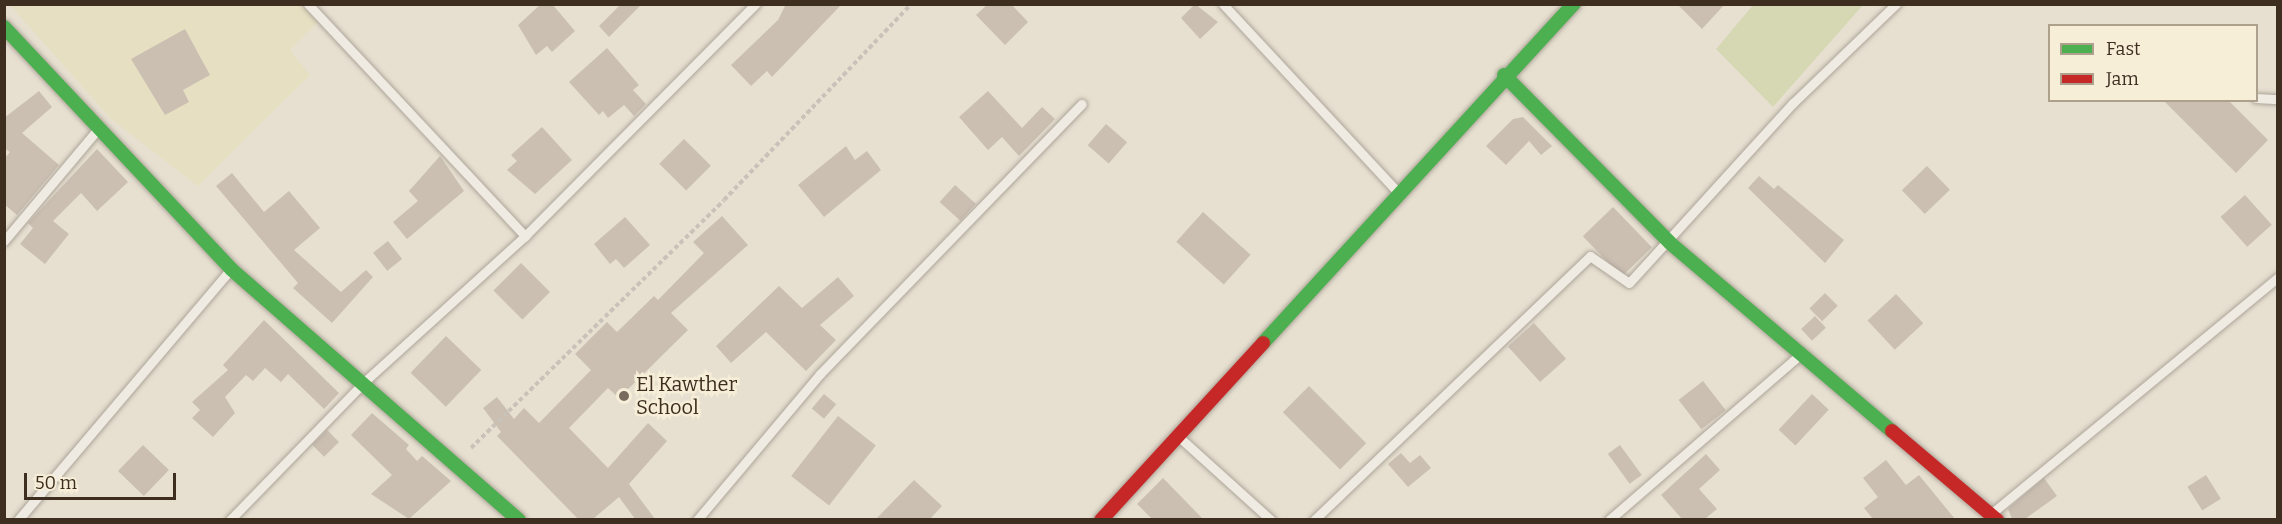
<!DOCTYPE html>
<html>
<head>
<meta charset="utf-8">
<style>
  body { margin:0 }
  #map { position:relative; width:2282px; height:524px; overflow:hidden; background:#e7e0d1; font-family:Bitter,serif }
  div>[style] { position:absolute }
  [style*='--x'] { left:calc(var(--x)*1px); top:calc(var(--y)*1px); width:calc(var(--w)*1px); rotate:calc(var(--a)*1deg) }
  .farmland>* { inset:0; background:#e6dfc2 }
  .green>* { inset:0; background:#d6d7b3 }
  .building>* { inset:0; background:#cbbfb2; transform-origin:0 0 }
  .path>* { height:4px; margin-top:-2px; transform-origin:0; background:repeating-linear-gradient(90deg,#c8c2b9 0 4.5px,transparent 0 7.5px) }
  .roads { filter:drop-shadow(0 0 2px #ada599) drop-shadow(0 0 2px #ada599) }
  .lane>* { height:9px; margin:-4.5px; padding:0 4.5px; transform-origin:4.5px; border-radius:4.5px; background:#efebe3 }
  .fast>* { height:14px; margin:-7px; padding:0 7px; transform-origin:7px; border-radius:7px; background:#4caf50 }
  .jam>* { height:14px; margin:-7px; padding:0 7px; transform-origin:7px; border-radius:7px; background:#c62828 }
  .dots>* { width:16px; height:16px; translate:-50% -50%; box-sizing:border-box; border:3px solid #f7eed8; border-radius:50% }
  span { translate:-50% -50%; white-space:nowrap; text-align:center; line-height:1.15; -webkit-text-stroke:5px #f7eed8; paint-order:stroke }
  .poi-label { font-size:20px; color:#3d2e20 }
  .left { translate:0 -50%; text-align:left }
  .frame { position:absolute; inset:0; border:6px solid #3d2e20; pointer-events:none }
  .legend { position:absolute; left:2048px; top:24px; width:210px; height:78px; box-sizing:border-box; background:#f7eed8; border:2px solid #ada18e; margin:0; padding:8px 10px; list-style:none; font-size:18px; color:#3d2e20 }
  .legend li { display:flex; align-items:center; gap:12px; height:30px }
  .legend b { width:30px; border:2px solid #ada18e }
  .scale { position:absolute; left:24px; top:473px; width:152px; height:27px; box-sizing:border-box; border:3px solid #3d2e20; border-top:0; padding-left:8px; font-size:18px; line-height:21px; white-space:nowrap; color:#3d2e20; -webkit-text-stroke:4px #f7eed8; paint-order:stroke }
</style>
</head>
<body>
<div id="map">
  <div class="farmland">
    <i style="clip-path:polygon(307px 4px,321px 19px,290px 50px,310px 75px,198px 186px,111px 119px,10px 5px)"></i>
  </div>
  <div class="green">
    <i style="clip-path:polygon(1754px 4px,1863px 4px,1863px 5px,1773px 107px,1716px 49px)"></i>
  </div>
  <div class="building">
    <i style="clip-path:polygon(541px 4px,552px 4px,575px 31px,552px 52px,547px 46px,536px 55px,518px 25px)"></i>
    <i style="clip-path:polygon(621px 4px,641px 5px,609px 37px,599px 26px)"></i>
    <i style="clip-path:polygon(786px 4px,842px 4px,772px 77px,767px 71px,751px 86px,731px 65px,778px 20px)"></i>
    <i style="clip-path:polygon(988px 4px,1011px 4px,1028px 22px,1005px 45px,976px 15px)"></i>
    <i style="clip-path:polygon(1195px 4px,1218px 22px,1200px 39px,1181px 18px)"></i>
    <i style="clip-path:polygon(1677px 4px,1725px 4px,1702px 29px)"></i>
    <i style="clip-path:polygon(185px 29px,210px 75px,183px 90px,189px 102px,165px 115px,131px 59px)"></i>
    <i style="clip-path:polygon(607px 48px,639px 85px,633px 90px,646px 104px,634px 116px,624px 105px,608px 118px,603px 111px,599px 115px,569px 82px)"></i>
    <i style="clip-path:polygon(39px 91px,52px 107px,22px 133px,59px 165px,17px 215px,4px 204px,4px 159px,10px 152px,4px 148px,4px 118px)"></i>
    <i style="clip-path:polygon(988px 91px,1022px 128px,1042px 107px,1055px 119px,1019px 156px,1002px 137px,988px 150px,959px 117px)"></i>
    <i style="clip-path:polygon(2163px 100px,2228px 100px,2268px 140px,2236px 173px)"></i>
    <i style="clip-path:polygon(1523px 117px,1552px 146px,1541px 155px,1529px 141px,1506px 165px,1486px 146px,1513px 119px)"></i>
    <i style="left:1106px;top:124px;width:28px;height:28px;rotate:41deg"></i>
    <i style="clip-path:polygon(542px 127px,572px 160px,535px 194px,507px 170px,517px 161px,511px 155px)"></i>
    <i style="left:684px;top:139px;width:38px;height:35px;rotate:45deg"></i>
    <i style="clip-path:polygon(846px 146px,855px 160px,867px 151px,881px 170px,824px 217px,798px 185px)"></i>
    <i style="clip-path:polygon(97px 149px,128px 182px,97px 211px,81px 193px,53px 221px,69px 234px,45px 264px,20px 244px,33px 228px,28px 223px)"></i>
    <i style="clip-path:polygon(440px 156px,464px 191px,407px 239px,393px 222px,418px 201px,409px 191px)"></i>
    <i style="left:1927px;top:166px;width:33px;height:35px;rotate:46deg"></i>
    <i style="clip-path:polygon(232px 173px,264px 212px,289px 191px,320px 228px,294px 250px,341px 292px,366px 270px,373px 277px,332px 323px,293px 288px,298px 283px,216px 186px)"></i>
    <i style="clip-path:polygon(1759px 176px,1774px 189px,1778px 185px,1844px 240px,1825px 263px,1748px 188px)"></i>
    <i style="left:955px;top:185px;width:28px;height:23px;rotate:42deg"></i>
    <i style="left:2245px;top:195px;width:40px;height:33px;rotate:48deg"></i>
    <i style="left:1613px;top:207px;width:56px;height:42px;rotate:46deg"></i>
    <i style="left:1203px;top:212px;width:64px;height:40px;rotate:42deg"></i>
    <i style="clip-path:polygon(722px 216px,748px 245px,671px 313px,688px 330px,619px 398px,608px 388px,569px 428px,608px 468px,648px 423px,667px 441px,629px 484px,655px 519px,635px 519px,619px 497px,593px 519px,578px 519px,497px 436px,501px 432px,483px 408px,497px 397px,514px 419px,524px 408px,539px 423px,591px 370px,575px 354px,607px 322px,617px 332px,654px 296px,658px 300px,704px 253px,693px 242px)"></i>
    <i style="clip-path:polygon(625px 217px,650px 245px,624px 268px,616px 259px,610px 264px,594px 244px)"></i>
    <i style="left:388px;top:241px;width:23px;height:19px;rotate:52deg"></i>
    <i style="left:521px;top:263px;width:41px;height:39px;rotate:45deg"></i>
    <i style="clip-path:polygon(838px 277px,854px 296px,820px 325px,836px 340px,806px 371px,766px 332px,731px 363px,716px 346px,779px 286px,802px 308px)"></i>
    <i style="left:1825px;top:293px;width:18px;height:22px;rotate:45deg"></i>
    <i style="left:1896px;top:294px;width:40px;height:39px;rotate:47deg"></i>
    <i style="left:1815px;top:316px;width:16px;height:19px;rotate:47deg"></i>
    <i style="clip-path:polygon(264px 320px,339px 393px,324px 409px,288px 374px,281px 382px,265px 368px,253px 381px,246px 375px,225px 397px,235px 413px,213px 437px,192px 418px,200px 410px,192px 402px,228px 370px,223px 365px)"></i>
    <i style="left:1534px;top:323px;width:48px;height:35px;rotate:48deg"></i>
    <i style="left:446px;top:336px;width:49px;height:51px;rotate:44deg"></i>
    <i style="left:1703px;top:381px;width:37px;height:31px;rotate:52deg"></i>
    <i style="left:1309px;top:386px;width:81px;height:37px;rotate:45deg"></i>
    <i style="left:824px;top:394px;width:16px;height:19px;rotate:40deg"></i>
    <i style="left:1812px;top:394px;width:23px;height:49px;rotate:43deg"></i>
    <i style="clip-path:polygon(372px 413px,409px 445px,406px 449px,417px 461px,422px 456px,451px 481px,409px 519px,371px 494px,392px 475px,351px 435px)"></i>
    <i style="left:838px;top:416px;width:48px;height:76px;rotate:38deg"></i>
    <i style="left:327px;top:430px;width:17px;height:21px;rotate:45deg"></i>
    <i style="left:143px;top:445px;width:36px;height:36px;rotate:44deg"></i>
    <i style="left:1620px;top:445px;width:37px;height:15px;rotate:54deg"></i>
    <i style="clip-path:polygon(1401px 453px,1410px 463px,1420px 455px,1431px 468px,1408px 487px,1388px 464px)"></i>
    <i style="clip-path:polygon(1706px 454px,1720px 470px,1699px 489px,1717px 509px,1705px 519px,1682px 519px,1661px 495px)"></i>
    <i style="clip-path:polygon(1886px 460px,1906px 485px,1919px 475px,1955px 519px,1873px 519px,1864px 508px,1878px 497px,1863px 478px)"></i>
    <i style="left:2206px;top:475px;width:28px;height:22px;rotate:58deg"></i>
    <i style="clip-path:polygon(1163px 478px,1203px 519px,1152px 519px,1137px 504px)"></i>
    <i style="clip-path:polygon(2044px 478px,2057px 496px,2025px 519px,2012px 519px,2008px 509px)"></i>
    <i style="clip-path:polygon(914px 480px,942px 506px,930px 519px,876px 519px)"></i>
  </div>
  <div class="path">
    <i style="--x:471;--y:448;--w:354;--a:-44.4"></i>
    <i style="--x:724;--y:200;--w:271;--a:-46.3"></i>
  </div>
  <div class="roads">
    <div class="lane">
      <i style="--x:308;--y:4;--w:318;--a:46.9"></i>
      <i style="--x:1223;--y:4;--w:255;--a:47.1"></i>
      <i style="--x:2256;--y:98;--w:22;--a:3"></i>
      <i style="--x:4;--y:241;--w:145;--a:-50"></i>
      <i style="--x:1179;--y:437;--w:124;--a:42.1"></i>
      <i style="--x:1992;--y:513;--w:371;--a:-39.5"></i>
      <i style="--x:18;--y:520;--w:328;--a:-49.7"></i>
      <i style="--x:230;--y:520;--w:192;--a:-45.8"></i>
      <i style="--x:364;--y:382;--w:217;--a:-42.2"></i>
      <i style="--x:525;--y:236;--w:327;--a:-45.2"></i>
      <i style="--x:697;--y:520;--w:191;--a:-49.9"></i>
      <i style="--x:820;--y:374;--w:376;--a:-45.9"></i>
      <i style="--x:1314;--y:520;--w:382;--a:-43.7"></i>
      <i style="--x:1590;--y:256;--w:47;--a:34.7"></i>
      <i style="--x:1629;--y:283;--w:244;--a:-47.7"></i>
      <i style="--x:1793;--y:103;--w:143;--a:-43.9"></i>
      <i style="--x:1609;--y:520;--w:250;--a:-40.9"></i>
    </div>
    <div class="fast">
      <i style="--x:4;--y:27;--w:332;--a:46.8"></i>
      <i style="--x:231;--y:269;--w:382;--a:41.1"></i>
      <i style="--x:1504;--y:75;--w:236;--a:45.3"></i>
      <i style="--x:1670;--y:243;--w:291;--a:40.3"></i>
      <i style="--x:1263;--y:343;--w:460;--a:-47.5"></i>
    </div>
    <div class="jam">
      <i style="--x:1892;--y:431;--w:138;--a:40.3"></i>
      <i style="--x:1101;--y:520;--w:240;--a:-47.5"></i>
    </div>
  </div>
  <div class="dots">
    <i style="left:624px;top:396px;background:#786c5e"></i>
  </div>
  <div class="poi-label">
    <span class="left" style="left:636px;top:396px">El Kawther<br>School</span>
  </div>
  <div class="frame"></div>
  <ul class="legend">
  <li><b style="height:8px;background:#4caf50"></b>Fast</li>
  <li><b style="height:8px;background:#c62828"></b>Jam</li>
  </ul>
  <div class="scale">50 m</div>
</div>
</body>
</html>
